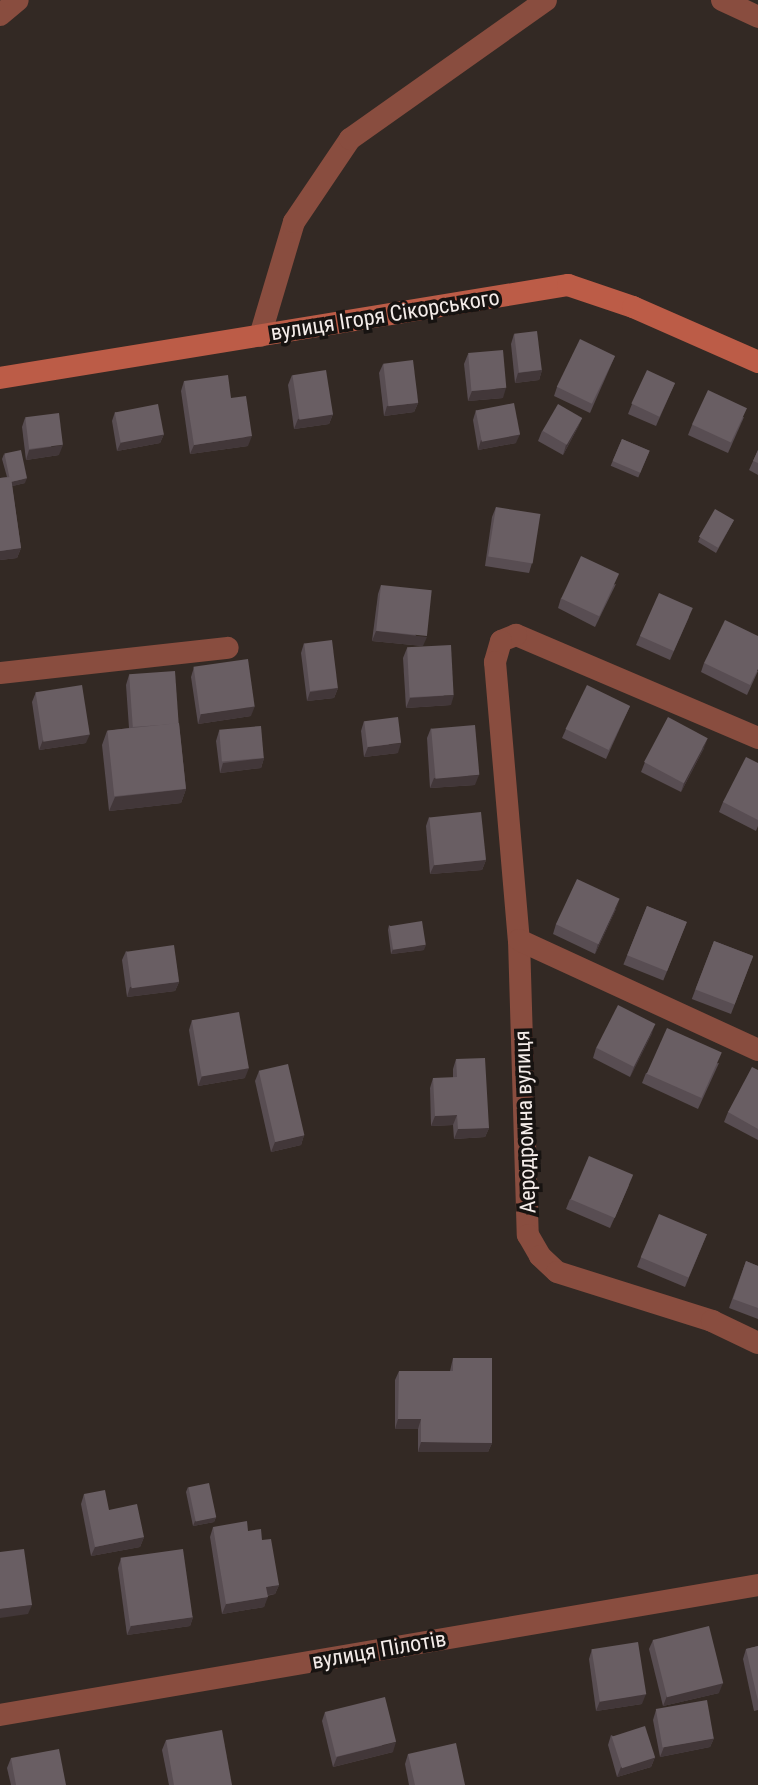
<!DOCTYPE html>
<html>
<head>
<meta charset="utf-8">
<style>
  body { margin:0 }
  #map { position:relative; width:758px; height:1785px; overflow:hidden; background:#332924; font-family:"Roboto Condensed",sans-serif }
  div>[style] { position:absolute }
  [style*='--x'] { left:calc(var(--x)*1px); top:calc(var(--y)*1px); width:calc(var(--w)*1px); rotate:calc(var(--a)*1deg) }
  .minor>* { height:22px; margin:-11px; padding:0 11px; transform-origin:11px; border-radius:11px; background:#894d3f }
  .secondary>* { height:22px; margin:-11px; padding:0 11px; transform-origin:11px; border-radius:11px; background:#bc5c47 }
  .wall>* { inset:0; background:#584d52; transform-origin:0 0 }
  .shaded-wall>* { inset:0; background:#423739 }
  .building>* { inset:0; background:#695e63; transform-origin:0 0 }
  span { translate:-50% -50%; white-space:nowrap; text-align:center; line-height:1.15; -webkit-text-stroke:7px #171311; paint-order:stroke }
  .street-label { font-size:22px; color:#f4ece9 }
</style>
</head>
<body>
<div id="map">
  <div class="minor">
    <i style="--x:722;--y:0;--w:40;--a:25"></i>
    <i style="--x:0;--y:15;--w:23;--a:-40"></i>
    <i style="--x:260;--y:336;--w:119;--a:-73.4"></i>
    <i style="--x:294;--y:222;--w:100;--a:-56"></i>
    <i style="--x:350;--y:139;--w:240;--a:-35.3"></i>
    <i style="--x:0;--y:673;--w:229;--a:-6.3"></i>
    <i style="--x:758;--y:738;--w:263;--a:-156.9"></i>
    <i style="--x:516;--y:635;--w:16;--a:158"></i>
    <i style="--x:501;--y:641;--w:22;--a:106"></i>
    <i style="--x:495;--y:662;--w:279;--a:85.1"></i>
    <i style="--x:519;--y:940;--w:295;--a:88.3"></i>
    <i style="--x:528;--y:1235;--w:24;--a:60"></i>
    <i style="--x:540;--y:1256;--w:23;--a:43"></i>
    <i style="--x:557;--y:1272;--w:163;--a:17.5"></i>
    <i style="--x:712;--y:1321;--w:51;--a:25.6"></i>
    <i style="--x:519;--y:940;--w:263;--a:24.7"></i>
    <i style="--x:0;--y:1715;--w:769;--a:-9.73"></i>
  </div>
  <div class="secondary">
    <i style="--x:0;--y:378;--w:576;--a:-9.3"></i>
    <i style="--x:568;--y:285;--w:69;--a:18.7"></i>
    <i style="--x:633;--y:307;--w:137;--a:23.7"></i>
  </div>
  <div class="wall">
    <i style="clip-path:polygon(514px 334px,542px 370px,539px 380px,515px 383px,511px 344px)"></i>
    <i style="clip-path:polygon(468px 354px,503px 398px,468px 401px,464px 364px)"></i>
    <i style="clip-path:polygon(615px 356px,590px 413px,554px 396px,557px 387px)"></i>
    <i style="clip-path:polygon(383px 364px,418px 403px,414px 412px,384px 416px,379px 373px)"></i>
    <i style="clip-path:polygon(292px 375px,333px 414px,329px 424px,294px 429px,288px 385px)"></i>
    <i style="clip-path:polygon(184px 381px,231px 398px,248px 446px,190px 454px,181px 391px)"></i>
    <i style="clip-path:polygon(675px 383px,656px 426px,628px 414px,632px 404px)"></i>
    <i style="clip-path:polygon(476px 410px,516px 443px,478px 450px,473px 420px)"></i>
    <i style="clip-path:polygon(115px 412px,164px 434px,160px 443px,117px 451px,112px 421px)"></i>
    <i style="clip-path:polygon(744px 417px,728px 453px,688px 435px,692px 425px)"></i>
    <i style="clip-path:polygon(25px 418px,59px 455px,26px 460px,22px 427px)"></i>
    <i style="clip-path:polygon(582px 418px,578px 427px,563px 455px,538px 441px,542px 431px)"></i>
    <i style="left:622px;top:439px;width:30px;height:29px;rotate:23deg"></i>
    <i style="clip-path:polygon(758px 450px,758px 475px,749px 470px)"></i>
    <i style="clip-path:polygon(4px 454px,25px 483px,12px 486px,21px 548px,17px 558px,0 560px,0 478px,7px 477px,2px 459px)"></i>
    <i style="clip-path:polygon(496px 507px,532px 563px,529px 573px,485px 566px,492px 517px)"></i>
    <i style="clip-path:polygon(734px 520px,716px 553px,698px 542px,700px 537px)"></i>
    <i style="clip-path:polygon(616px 584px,595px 627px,558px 608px,561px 598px)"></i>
    <i style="clip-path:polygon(381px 585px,423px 646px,372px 641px,378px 594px)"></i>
    <i style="clip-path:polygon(689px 617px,670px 660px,636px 645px,640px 636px)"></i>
    <i style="clip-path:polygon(304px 643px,338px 688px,334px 698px,307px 701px,301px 653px)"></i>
    <i style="clip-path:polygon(407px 648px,451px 705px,406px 708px,403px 658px)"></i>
    <i style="clip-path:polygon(704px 663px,758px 671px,747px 695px,701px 672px)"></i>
    <i style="clip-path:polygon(194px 667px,251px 716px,198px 724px,191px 677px)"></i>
    <i style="clip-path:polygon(129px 675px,179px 724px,186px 789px,181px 803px,109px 811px,102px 745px,107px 731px,129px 728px,126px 685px)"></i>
    <i style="clip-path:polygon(36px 692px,86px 743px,39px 750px,32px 702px)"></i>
    <i style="clip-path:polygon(630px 706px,606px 759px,562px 738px,566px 729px)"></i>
    <i style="clip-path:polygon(364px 721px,398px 753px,364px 757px,361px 731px)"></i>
    <i style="clip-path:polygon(431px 728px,475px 785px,430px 788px,427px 738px)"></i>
    <i style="clip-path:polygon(219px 731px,264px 758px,261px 768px,220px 773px,216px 741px)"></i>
    <i style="clip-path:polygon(704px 748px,681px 792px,641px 772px,645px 762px)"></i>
    <i style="clip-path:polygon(758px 763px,758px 826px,756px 831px,719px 812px,723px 802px)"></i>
    <i style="clip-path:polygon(429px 817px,486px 860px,482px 870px,430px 874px,426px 826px)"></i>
    <i style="left:647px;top:906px;width:43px;height:63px;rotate:22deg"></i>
    <i style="clip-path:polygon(616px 909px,595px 954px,553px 934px,556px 924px)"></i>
    <i style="clip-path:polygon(389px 925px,424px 950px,391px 954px,388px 930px)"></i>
    <i style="left:714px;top:941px;width:42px;height:62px;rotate:21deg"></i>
    <i style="clip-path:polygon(126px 951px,179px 982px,175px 991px,127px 997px,122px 960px)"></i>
    <i style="clip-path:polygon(192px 1020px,245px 1078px,198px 1086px,189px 1030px)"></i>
    <i style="clip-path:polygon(652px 1033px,630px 1077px,593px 1058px,596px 1048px)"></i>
    <i style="clip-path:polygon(456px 1059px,489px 1128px,485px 1137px,454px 1139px,453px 1125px,431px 1126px,430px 1088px,433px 1078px,453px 1078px,453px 1069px)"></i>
    <i style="clip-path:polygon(719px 1063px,698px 1109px,642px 1083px,646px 1073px)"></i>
    <i style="clip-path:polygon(758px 1070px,758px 1140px,724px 1122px,728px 1112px)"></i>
    <i style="clip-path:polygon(259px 1071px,304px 1135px,301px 1145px,271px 1152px,255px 1081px)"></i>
    <i style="clip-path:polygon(629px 1185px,610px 1228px,566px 1209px,570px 1199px)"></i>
    <i style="clip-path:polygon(707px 1234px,685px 1287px,637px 1267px,641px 1257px)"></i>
    <i style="clip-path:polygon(746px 1261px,758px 1266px,758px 1319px,729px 1308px)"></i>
    <i style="clip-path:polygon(453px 1358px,492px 1443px,488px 1452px,418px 1452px,418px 1429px,395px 1429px,395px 1380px,399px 1371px,450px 1371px)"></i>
    <i style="clip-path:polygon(188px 1487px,216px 1517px,214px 1522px,193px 1526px,186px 1492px)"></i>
    <i style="clip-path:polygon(84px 1494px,109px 1510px,144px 1537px,140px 1547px,91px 1556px,81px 1504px)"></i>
    <i style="clip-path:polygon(213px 1527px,248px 1531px,262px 1540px,279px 1585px,275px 1594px,267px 1596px,264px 1607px,222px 1614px,210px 1537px)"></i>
    <i style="clip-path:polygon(121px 1558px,193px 1617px,190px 1626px,127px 1635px,118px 1568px)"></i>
    <i style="clip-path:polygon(653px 1640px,719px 1693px,663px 1706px,649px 1649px)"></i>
    <i style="clip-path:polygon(758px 1646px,758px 1710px,754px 1711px,743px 1659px,746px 1649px)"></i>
    <i style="clip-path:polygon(592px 1649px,642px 1704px,596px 1711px,589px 1659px)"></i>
    <i style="clip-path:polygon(656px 1710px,714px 1738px,710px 1747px,660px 1757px,653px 1720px)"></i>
    <i style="clip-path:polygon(325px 1712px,393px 1752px,333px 1767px,322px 1721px)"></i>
    <i style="clip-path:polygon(611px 1735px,655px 1757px,651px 1767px,617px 1777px,608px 1745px)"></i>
    <i style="clip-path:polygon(166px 1740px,232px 1785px,169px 1785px,162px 1750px)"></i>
    <i style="clip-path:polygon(408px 1754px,465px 1785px,409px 1785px,405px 1764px)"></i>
    <i style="clip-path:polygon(11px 1758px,66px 1785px,11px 1785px,7px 1768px)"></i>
  </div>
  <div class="shaded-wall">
    <i style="clip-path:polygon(542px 370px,539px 380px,515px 383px,518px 373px)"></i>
    <i style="clip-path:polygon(506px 388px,503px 398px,468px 401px,472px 391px)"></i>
    <i style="clip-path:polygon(418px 403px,414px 412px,384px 416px,387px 406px)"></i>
    <i style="clip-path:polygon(333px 414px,329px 424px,294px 429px,298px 419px)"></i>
    <i style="clip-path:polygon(582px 418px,578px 427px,563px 455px,566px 445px)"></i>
    <i style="clip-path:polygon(164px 434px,160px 443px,117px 451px,121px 442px)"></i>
    <i style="clip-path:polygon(520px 434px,516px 443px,478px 450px,481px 440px)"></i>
    <i style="clip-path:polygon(252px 436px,248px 446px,190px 454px,194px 445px)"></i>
    <i style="clip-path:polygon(63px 445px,59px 455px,26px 460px,29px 450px)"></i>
    <i style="clip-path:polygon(27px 478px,25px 483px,9px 487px,11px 482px)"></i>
    <i style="clip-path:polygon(21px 548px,17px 558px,0 560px,0 551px)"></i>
    <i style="clip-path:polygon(376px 631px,427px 637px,423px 646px,372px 641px)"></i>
    <i style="clip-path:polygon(338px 688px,334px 698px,307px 701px,310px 692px)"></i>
    <i style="clip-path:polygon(454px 695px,451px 705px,406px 708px,410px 698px)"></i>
    <i style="clip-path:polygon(255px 706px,251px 716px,198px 724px,201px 714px)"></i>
    <i style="clip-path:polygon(90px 734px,86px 743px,39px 750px,43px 740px)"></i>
    <i style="clip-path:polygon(708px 738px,704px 748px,681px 792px,684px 783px)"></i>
    <i style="clip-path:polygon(401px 743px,398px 753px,364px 757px,368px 747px)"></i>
    <i style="clip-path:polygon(264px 758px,261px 768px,220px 773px,223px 763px)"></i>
    <i style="clip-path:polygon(479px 775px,475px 785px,430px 788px,434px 778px)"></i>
    <i style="clip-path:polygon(186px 789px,181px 803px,109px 811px,115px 797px)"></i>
    <i style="clip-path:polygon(486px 860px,482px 870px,430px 874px,434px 865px)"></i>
    <i style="clip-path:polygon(620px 899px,616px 909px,595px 954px,598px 944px)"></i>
    <i style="clip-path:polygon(426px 945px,424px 950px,391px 954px,393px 949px)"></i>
    <i style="clip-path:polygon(179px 982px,175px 991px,127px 997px,130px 987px)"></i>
    <i style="clip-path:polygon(655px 1024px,652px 1033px,630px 1077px,634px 1067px)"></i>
    <i style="clip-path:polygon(249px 1068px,245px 1078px,198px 1086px,202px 1076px)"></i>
    <i style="clip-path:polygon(457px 1115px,453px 1125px,431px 1126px,435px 1116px)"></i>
    <i style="clip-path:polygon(489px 1128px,485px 1137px,454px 1139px,458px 1129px)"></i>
    <i style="clip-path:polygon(304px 1135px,301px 1145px,271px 1152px,275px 1142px)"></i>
    <i style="clip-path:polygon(398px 1419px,421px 1419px,418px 1429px,395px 1429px)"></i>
    <i style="clip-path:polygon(421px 1442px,492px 1443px,488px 1452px,418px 1452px)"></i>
    <i style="clip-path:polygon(216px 1517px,214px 1522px,193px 1526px,195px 1521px)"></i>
    <i style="clip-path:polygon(144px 1537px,140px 1547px,91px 1556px,95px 1547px)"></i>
    <i style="clip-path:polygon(279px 1585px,275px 1594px,262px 1596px,266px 1587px)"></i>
    <i style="clip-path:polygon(268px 1597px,264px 1607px,222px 1614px,226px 1604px)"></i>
    <i style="clip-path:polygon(32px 1605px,28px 1614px,0 1618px,0 1609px)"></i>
    <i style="clip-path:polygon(193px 1617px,190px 1626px,127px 1635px,131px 1626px)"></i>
    <i style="clip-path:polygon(723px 1683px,719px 1693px,663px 1706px,667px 1696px)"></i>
    <i style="clip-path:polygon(646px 1694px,642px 1704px,596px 1711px,600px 1701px)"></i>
    <i style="clip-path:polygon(714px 1738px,710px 1747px,660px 1757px,664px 1747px)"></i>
    <i style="clip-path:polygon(396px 1742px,393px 1752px,333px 1767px,337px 1757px)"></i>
    <i style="clip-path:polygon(655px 1757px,651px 1767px,617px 1777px,621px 1767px)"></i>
  </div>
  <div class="building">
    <i style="left:537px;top:331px;width:39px;height:23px;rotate:83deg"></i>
    <i style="left:580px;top:339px;width:39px;height:53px;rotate:26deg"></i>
    <i style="left:503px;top:350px;width:38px;height:35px;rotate:85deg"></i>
    <i style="left:413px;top:360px;width:43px;height:30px;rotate:83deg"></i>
    <i style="left:326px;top:370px;width:45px;height:34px;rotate:81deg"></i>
    <i style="left:647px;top:370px;width:31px;height:37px;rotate:25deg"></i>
    <i style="clip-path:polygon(228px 375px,231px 398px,246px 396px,252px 436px,194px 445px,184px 381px)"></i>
    <i style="left:708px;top:390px;width:43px;height:38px;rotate:25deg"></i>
    <i style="left:514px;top:403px;width:32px;height:39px;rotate:79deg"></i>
    <i style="left:158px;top:404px;width:31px;height:44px;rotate:79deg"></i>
    <i style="left:558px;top:404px;width:28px;height:31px;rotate:30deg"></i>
    <i style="left:59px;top:413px;width:32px;height:34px;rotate:83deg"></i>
    <i style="left:622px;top:439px;width:30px;height:24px;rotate:23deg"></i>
    <i style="left:21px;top:450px;width:29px;height:17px;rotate:78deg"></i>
    <i style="clip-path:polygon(758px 450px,758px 463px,753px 461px)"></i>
    <i style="clip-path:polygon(11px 477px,21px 548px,0 551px,0 478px)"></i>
    <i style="left:496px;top:507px;width:45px;height:50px;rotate:9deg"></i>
    <i style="left:715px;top:509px;width:22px;height:32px;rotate:30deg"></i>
    <i style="left:581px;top:556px;width:42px;height:47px;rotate:25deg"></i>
    <i style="left:381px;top:585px;width:51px;height:46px;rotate:6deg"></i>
    <i style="left:659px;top:593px;width:37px;height:47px;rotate:24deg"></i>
    <i style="clip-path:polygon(725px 620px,758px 636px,758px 669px,750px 685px,704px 663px)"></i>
    <i style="left:332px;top:640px;width:48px;height:28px;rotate:83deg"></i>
    <i style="left:451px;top:645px;width:50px;height:44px;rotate:87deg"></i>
    <i style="left:248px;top:659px;width:48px;height:55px;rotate:82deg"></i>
    <i style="left:175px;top:671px;width:53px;height:46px;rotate:86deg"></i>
    <i style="left:82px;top:685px;width:50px;height:47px;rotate:81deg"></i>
    <i style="left:587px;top:685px;width:48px;height:49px;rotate:26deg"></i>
    <i style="left:398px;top:717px;width:26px;height:34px;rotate:83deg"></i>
    <i style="left:668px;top:717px;width:45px;height:51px;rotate:28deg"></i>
    <i style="left:179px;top:723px;width:66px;height:72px;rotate:84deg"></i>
    <i style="left:475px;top:725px;width:50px;height:44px;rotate:85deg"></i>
    <i style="left:261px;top:726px;width:32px;height:42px;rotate:85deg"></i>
    <i style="clip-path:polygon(746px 757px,758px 763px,758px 820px,723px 802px)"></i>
    <i style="left:481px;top:812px;width:48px;height:52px;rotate:84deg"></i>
    <i style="left:577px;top:879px;width:47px;height:50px;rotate:25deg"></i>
    <i style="left:647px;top:906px;width:43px;height:53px;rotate:22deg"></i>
    <i style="left:422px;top:921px;width:24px;height:33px;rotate:81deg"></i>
    <i style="left:714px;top:941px;width:42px;height:52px;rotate:21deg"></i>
    <i style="left:174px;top:945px;width:37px;height:48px;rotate:82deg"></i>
    <i style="left:618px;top:1005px;width:42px;height:48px;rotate:27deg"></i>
    <i style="left:239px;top:1012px;width:57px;height:48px;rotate:80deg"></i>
    <i style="left:667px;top:1028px;width:60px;height:50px;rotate:24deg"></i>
    <i style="clip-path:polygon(485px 1058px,489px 1128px,458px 1129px,457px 1115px,435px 1116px,433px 1078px,457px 1077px,456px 1059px)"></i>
    <i style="left:288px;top:1064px;width:73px;height:30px;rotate:77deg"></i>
    <i style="clip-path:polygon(752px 1067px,758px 1070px,758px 1129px,728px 1112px)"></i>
    <i style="left:589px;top:1156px;width:48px;height:47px;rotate:23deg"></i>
    <i style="left:659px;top:1214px;width:52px;height:47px;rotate:23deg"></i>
    <i style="clip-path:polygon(746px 1261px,758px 1266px,758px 1308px,733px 1299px)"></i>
    <i style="clip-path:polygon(453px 1358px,492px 1358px,492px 1443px,421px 1442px,421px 1419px,398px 1419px,399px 1371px,453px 1371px)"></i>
    <i style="left:209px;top:1483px;width:35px;height:21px;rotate:78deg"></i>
    <i style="clip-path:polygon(105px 1490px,109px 1510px,137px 1504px,144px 1537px,95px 1547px,84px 1494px)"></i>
    <i style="clip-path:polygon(247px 1521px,248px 1531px,261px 1529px,262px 1540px,271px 1539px,279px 1585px,266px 1587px,268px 1597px,226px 1604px,213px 1527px)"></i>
    <i style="clip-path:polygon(24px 1549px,32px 1605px,0 1609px,0 1552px)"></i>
    <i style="left:183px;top:1549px;width:69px;height:63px;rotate:82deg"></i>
    <i style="left:709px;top:1626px;width:59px;height:58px;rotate:76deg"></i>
    <i style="left:638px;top:1642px;width:53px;height:47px;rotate:81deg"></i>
    <i style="clip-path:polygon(758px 1646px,758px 1701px,746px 1649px)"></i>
    <i style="left:385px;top:1697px;width:46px;height:62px;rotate:76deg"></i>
    <i style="left:707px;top:1700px;width:39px;height:52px;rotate:80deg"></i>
    <i style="left:645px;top:1726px;width:33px;height:35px;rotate:72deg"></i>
    <i style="clip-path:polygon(222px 1730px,232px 1785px,174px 1785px,166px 1740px)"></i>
    <i style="clip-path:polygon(456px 1743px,465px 1785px,415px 1785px,408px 1754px)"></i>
    <i style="clip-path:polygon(59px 1749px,66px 1785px,16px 1785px,11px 1758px)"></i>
  </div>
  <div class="street-label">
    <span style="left:385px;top:315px;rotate:-9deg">вулиця Ігоря Сікорського</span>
    <span style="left:525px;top:1122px;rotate:-92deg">Аеродромна вулиця</span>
    <span style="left:379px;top:1650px;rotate:-10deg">вулиця Пілотів</span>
  </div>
</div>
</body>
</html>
